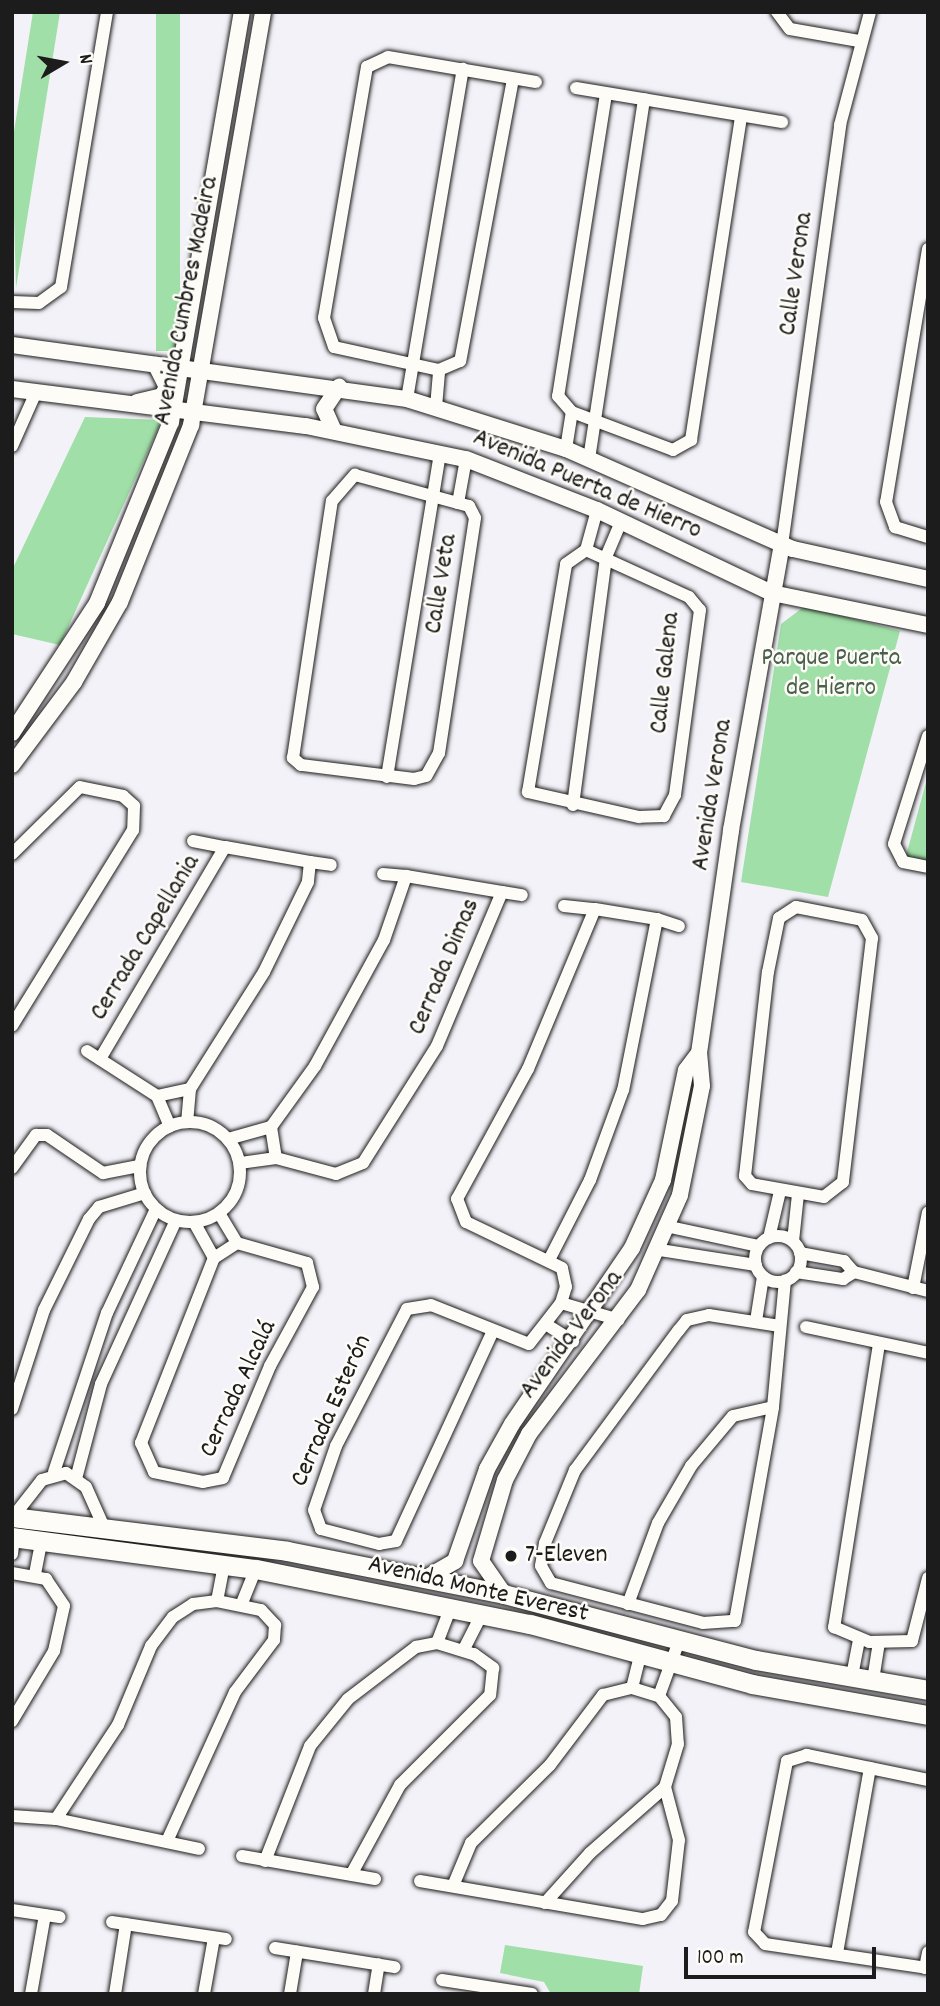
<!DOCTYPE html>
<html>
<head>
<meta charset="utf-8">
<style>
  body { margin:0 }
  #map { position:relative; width:940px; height:2006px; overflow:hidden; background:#f2f2f8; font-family:Dekko,sans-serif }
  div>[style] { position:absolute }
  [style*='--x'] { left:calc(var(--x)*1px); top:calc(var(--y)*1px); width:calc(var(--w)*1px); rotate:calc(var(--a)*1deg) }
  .green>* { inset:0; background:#a0dfa7; transform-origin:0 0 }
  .roads { filter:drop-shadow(0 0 2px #1c1c1c) drop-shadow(0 0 2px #1c1c1c) }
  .minor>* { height:12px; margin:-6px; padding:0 6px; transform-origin:6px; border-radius:6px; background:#fdfcf7 }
  .minor>.ring { margin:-6px; padding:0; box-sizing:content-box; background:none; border:12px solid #fdfcf7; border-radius:50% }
  .tertiary>* { height:16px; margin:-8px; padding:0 8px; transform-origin:8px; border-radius:8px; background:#fdfcf7 }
  .secondary>* { height:19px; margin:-9.5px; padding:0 9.5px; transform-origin:9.5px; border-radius:9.5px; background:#fdfcf7 }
  .dots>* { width:19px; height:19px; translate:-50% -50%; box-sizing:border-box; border:4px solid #fdfcf7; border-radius:50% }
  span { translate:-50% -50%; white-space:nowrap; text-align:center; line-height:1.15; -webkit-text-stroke:5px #fdfcf7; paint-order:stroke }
  .street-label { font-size:26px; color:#1c1c1c }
  .park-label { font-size:26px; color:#4a604d }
  .poi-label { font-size:26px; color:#1c1c1c }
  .left { translate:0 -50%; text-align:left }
  .frame { position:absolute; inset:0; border:14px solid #1c1c1c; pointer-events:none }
  .north { position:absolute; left:28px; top:28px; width:70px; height:70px; -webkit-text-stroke:5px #fdfcf7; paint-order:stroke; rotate:80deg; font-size:19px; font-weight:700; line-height:28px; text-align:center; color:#1c1c1c }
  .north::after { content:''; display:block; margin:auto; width:24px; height:32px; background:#1c1c1c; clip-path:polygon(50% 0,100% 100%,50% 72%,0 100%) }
  .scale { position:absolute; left:684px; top:1947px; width:192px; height:32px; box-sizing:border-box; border:4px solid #1c1c1c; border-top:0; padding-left:9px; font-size:21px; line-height:24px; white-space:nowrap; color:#1c1c1c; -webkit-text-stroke:5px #fdfcf7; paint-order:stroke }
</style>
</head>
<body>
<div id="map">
  <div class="green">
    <i style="clip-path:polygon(33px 12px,60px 12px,16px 288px,12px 144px)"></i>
    <i style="left:156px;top:12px;width:24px;height:339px"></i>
    <i style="clip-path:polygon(85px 417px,162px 420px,60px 645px,12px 634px,12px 570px)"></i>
    <i style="clip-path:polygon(805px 606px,900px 631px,828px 897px,741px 882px,781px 624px)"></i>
    <i style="clip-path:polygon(928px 775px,928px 866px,911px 864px,906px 856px)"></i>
    <i style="clip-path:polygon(505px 1945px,643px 1966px,639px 1994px,551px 1994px,544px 1982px,500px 1973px)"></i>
  </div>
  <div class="roads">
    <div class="minor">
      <i style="--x:777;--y:12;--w:21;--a:53"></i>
      <i style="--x:790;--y:29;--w:70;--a:9.9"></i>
      <i style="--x:513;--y:79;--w:287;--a:100.6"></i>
      <i style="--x:460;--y:361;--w:23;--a:157"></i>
      <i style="--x:439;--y:370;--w:107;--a:-167.6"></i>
      <i style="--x:334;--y:347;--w:31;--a:-109"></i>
      <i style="--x:324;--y:318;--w:255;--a:-80.3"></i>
      <i style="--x:367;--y:67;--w:23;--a:-25"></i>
      <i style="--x:388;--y:57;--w:150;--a:9.6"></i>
      <i style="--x:576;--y:88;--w:209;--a:9.4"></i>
      <i style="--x:606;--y:94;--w:306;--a:99"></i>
      <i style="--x:558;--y:396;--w:21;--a:49"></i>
      <i style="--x:572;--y:412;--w:108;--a:20.6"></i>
      <i style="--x:673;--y:450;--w:21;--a:-29"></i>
      <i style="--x:691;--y:440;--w:328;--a:-81.2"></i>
      <i style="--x:928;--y:249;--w:256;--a:99.4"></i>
      <i style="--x:886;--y:502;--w:27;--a:70"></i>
      <i style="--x:895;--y:527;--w:34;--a:17"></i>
      <i style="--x:12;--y:302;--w:27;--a:2"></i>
      <i style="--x:39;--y:303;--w:27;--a:-36"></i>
      <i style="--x:61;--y:287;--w:279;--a:-80.5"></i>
      <i style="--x:407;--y:399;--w:335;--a:-80.4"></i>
      <i style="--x:436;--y:407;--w:37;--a:-85"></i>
      <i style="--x:12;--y:446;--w:59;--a:-66"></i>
      <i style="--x:566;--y:449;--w:37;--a:-81"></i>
      <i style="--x:589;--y:459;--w:364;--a:-81.3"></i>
      <i style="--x:355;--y:475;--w:118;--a:15.2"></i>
      <i style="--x:469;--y:506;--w:13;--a:63"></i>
      <i style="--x:475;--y:518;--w:238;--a:98.7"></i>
      <i style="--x:439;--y:753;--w:26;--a:119"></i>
      <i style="--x:426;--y:776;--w:12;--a:166"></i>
      <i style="--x:414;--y:779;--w:114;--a:-172.9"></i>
      <i style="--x:301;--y:765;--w:11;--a:-139"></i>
      <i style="--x:293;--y:758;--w:260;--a:-81.4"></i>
      <i style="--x:332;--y:501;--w:35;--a:-49"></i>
      <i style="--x:458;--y:503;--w:45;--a:-79.7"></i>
      <i style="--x:782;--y:545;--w:424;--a:-82.1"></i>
      <i style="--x:840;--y:125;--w:117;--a:-75.1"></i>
      <i style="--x:586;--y:550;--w:113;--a:24.5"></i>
      <i style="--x:689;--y:597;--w:17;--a:50"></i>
      <i style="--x:700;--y:610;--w:187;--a:97.7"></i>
      <i style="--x:675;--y:795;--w:24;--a:118"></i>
      <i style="--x:664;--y:816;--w:25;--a:178"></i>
      <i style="--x:639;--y:817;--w:114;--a:-167.3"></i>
      <i style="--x:528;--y:792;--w:231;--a:-80.5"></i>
      <i style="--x:566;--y:564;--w:24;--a:-35"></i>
      <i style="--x:586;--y:550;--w:41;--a:-74.6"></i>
      <i style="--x:928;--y:736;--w:113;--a:107.5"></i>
      <i style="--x:894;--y:844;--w:20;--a:63"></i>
      <i style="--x:903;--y:862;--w:25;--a:11"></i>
      <i style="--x:387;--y:777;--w:328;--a:-80.7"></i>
      <i style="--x:573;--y:805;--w:250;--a:-82.4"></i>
      <i style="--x:606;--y:557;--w:38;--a:-67"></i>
      <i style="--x:193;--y:841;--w:33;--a:11"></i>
      <i style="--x:12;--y:854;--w:95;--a:-44.6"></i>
      <i style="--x:80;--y:787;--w:44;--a:11.8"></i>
      <i style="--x:123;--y:796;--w:15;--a:42"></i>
      <i style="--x:134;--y:806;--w:24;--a:92"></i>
      <i style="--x:133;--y:830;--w:230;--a:121.7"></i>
      <i style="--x:310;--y:862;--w:21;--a:8"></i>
      <i style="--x:383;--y:874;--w:23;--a:5"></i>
      <i style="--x:502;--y:892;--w:20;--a:9"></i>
      <i style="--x:564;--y:906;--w:31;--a:6"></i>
      <i style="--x:796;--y:907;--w:67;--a:11.1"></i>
      <i style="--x:862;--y:920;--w:21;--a:61"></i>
      <i style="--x:872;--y:938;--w:246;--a:96.8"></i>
      <i style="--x:843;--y:1182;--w:24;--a:142"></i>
      <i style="--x:824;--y:1197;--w:73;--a:-169.8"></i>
      <i style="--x:752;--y:1184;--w:11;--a:-131"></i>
      <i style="--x:745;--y:1176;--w:205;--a:-83.6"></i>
      <i style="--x:768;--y:972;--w:55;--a:-78.5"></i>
      <i style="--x:779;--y:918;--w:20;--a:-33"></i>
      <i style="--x:657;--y:919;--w:23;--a:18"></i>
      <i style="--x:87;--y:1051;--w:83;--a:32.7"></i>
      <i style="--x:157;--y:1096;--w:33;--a:67"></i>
      <i style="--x:100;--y:1059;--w:246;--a:-59.5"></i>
      <i style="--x:225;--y:847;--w:86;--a:10"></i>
      <i style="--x:310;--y:862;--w:20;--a:96"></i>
      <i style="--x:308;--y:882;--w:100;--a:116.1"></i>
      <i style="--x:264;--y:972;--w:138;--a:122.3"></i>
      <i style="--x:190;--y:1089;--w:33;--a:95"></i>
      <i style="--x:157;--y:1096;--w:34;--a:-12"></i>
      <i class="ring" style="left:140px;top:1122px;width:88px;height:88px"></i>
      <i style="--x:271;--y:1127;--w:31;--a:81"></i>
      <i style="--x:228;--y:1139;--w:45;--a:-15.6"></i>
      <i style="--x:271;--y:1127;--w:75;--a:-54.2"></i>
      <i style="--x:315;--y:1066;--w:144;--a:-61.3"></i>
      <i style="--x:384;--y:940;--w:68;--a:-71"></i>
      <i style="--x:406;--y:876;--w:97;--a:9.5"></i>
      <i style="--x:502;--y:892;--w:167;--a:112.9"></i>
      <i style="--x:437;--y:1046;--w:138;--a:122.3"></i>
      <i style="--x:363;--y:1163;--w:29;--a:158"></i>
      <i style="--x:336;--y:1174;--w:62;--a:-165.1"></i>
      <i style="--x:276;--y:1158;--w:37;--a:172"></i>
      <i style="--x:12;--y:1168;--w:41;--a:-54"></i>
      <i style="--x:36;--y:1135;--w:11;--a:0"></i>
      <i style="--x:47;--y:1135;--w:68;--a:34.2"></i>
      <i style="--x:103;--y:1173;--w:38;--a:-11"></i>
      <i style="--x:219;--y:1213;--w:35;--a:59"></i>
      <i style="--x:194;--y:1222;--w:41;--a:60.9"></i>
      <i style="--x:670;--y:1227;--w:91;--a:12.1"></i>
      <i class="ring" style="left:755px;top:1236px;width:34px;height:34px"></i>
      <i style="--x:769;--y:1238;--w:48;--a:-76.8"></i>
      <i style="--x:793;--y:1241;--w:47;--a:-83.9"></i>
      <i style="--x:237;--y:1243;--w:73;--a:15.9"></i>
      <i style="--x:307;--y:1263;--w:25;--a:76"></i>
      <i style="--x:313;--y:1287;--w:90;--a:118.6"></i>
      <i style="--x:270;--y:1366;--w:121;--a:112.8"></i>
      <i style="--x:223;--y:1478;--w:20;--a:169"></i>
      <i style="--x:203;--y:1482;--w:50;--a:-168.5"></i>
      <i style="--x:154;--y:1472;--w:32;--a:-114"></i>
      <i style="--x:141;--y:1443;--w:199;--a:-68.5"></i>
      <i style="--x:214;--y:1258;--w:27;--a:-33"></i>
      <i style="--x:660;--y:1250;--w:97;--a:8.9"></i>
      <i style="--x:800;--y:1253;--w:45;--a:10.3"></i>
      <i style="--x:844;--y:1261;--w:15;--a:48"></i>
      <i style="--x:854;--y:1272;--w:76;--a:14.4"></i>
      <i style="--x:796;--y:1272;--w:48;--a:8.5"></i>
      <i style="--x:843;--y:1279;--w:13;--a:-32"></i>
      <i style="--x:913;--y:1288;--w:77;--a:-78.8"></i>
      <i style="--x:561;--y:1303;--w:60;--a:16.3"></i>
      <i style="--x:756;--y:1321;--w:45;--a:-81"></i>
      <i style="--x:547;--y:1325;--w:31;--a:32"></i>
      <i style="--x:780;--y:1326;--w:72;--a:-171.2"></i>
      <i style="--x:709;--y:1315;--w:23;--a:167"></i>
      <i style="--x:687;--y:1320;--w:14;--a:129"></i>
      <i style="--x:678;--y:1331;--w:173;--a:126.5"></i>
      <i style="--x:575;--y:1470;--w:79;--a:112.3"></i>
      <i style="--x:545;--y:1543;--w:23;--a:100"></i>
      <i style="--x:541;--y:1566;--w:20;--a:60"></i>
      <i style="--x:551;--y:1583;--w:157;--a:14.7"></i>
      <i style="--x:703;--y:1623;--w:32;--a:-4"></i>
      <i style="--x:735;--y:1621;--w:217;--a:-79.9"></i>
      <i style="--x:773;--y:1407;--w:127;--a:-84.6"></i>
      <i style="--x:806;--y:1327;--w:125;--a:12"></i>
      <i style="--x:492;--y:1333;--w:229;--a:114.8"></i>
      <i style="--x:396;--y:1541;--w:17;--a:170"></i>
      <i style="--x:379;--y:1544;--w:60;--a:-165.5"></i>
      <i style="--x:321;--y:1529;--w:20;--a:-110"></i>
      <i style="--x:314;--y:1510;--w:68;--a:-71"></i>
      <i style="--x:336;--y:1446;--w:154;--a:-62.6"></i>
      <i style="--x:407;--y:1309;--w:24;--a:-9"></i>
      <i style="--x:431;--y:1305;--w:105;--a:21.7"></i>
      <i style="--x:529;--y:1344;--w:52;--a:-52"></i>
      <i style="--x:561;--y:1303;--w:17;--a:-73"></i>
      <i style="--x:566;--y:1287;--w:19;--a:-102"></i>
      <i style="--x:562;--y:1268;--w:106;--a:-154.4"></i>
      <i style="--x:466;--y:1222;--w:25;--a:-111"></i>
      <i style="--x:457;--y:1199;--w:148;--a:-61.4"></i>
      <i style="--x:528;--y:1069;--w:173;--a:-67.3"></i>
      <i style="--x:595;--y:909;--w:63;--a:9.2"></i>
      <i style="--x:657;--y:919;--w:174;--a:101.2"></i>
      <i style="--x:623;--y:1090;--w:96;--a:110.1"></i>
      <i style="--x:590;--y:1180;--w:90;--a:117.1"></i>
      <i style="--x:879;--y:1344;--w:287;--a:99"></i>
      <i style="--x:834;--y:1627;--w:38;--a:23"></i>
      <i style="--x:869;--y:1642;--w:43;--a:-1.3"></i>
      <i style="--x:912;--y:1641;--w:65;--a:-75.7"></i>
      <i style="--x:12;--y:1409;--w:104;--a:-72.1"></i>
      <i style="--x:44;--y:1310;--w:102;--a:-63.7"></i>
      <i style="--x:89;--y:1219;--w:16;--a:-50"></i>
      <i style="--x:99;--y:1207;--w:48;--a:-16.9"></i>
      <i style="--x:54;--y:1472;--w:168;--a:-71.6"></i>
      <i style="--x:107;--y:1313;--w:115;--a:-64.8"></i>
      <i style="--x:77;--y:1475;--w:94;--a:-75.2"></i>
      <i style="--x:101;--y:1384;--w:180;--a:-65.4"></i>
      <i style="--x:13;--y:1517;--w:47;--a:-51.9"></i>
      <i style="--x:42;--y:1480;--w:25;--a:-16"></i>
      <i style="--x:66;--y:1473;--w:24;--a:35"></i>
      <i style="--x:86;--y:1487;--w:42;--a:65.9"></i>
      <i style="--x:12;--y:1554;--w:17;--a:-83"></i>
      <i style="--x:12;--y:1573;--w:35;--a:10"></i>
      <i style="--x:46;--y:1579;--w:32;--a:56"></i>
      <i style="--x:64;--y:1606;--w:46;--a:102.5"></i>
      <i style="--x:54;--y:1651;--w:82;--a:121"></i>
      <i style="--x:35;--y:1574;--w:36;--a:-79"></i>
      <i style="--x:217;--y:1601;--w:38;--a:-79"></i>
      <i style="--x:242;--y:1603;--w:37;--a:-68"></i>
      <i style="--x:628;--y:1604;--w:86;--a:-69.7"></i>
      <i style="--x:658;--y:1523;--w:66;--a:-59.9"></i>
      <i style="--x:691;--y:1466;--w:65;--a:-50"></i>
      <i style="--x:733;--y:1416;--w:41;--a:-12.7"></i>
      <i style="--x:437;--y:1643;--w:39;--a:-69"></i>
      <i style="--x:464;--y:1649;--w:39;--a:-63"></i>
      <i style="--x:852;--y:1676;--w:37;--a:-79"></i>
      <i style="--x:873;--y:1680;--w:36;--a:-81"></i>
      <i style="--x:632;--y:1688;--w:34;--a:-76"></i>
      <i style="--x:659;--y:1696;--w:59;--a:-70"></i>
      <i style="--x:928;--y:1780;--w:124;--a:-168.3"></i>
      <i style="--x:807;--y:1755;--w:21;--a:163"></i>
      <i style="--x:787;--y:1761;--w:174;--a:100.9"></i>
      <i style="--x:754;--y:1932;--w:16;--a:47"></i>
      <i style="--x:765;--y:1944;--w:165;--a:8.4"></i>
      <i style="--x:12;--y:1816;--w:44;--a:3.9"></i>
      <i style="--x:56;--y:1819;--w:146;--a:11.8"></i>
      <i style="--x:56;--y:1819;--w:113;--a:-56.6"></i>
      <i style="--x:118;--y:1725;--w:86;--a:-67.3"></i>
      <i style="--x:151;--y:1646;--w:36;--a:-53"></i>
      <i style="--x:173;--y:1617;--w:24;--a:-33"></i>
      <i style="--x:193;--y:1604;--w:24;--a:-7"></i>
      <i style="--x:217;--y:1601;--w:45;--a:11.6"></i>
      <i style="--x:261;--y:1610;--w:21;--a:47"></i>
      <i style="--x:275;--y:1625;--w:15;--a:94"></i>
      <i style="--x:274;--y:1640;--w:65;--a:126.9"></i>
      <i style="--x:235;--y:1692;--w:164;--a:114.5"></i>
      <i style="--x:242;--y:1856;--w:135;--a:9.8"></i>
      <i style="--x:265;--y:1861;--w:123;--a:-68.6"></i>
      <i style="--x:310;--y:1746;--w:60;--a:-51"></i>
      <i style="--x:348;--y:1699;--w:86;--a:-37.4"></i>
      <i style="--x:416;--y:1647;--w:21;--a:-11"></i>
      <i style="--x:437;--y:1643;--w:39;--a:17"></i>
      <i style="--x:474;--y:1654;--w:24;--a:36"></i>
      <i style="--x:493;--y:1668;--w:27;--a:96"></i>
      <i style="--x:490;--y:1695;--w:127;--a:135"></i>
      <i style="--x:400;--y:1785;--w:102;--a:118.6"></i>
      <i style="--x:420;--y:1881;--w:226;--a:9.7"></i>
      <i style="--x:643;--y:1919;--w:18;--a:-13"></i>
      <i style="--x:661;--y:1915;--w:18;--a:-52"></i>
      <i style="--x:672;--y:1901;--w:61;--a:-83.5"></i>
      <i style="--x:679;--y:1840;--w:55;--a:-104.8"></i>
      <i style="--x:453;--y:1886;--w:47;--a:-67.3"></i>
      <i style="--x:471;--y:1843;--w:111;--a:-44.6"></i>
      <i style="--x:550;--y:1765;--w:88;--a:-52.9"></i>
      <i style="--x:603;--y:1695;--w:30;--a:-14"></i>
      <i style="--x:632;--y:1688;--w:28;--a:17"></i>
      <i style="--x:659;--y:1696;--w:27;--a:51"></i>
      <i style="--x:676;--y:1717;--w:27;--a:86"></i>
      <i style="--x:678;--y:1744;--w:45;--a:106.8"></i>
      <i style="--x:545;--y:1903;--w:67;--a:-48"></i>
      <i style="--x:590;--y:1853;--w:100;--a:-41.3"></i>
      <i style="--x:12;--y:1910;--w:48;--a:8.5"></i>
      <i style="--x:112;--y:1922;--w:115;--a:8.5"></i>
      <i style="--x:275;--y:1948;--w:121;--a:9.1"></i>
      <i style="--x:837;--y:1953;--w:188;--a:-79.9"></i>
      <i style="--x:925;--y:1968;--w:16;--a:-79"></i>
      <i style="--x:442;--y:1980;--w:91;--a:8.8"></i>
      <i style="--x:31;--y:1994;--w:80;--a:-80"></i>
      <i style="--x:115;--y:1994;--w:71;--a:-81.1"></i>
      <i style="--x:204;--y:1994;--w:57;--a:-79.9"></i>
      <i style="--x:290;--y:1994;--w:43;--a:-80.5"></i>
      <i style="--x:374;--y:1994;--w:30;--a:-81"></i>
    </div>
    <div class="tertiary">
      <i style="--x:12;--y:345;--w:399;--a:7.8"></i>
      <i style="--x:407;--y:399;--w:167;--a:17.5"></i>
      <i style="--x:566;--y:449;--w:248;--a:23.8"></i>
      <i style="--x:793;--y:549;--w:138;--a:12.5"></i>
      <i style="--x:12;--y:389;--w:296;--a:7.2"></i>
      <i style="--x:306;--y:426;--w:163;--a:11.7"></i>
      <i style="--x:466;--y:459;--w:141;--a:21.3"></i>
      <i style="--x:597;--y:510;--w:194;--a:25.4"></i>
      <i style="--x:772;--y:593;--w:159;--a:11.6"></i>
      <i style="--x:137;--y:402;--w:26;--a:-13"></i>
      <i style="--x:162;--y:396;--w:10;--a:-61"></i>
      <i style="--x:167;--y:387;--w:25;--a:-117"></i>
      <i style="--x:334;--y:431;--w:24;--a:-114"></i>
      <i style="--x:324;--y:409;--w:27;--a:-56"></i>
      <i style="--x:12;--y:733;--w:155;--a:-56.8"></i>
      <i style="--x:97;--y:603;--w:196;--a:-67.8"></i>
      <i style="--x:171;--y:422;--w:416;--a:-80.2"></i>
      <i style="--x:12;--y:765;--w:104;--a:-53.2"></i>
      <i style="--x:74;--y:682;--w:92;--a:-60.1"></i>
      <i style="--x:120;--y:602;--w:191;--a:-68.1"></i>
      <i style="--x:191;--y:425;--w:419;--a:-80.1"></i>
      <i style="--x:426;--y:1578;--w:34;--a:-30"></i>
      <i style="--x:455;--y:1561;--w:97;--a:-70.8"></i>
      <i style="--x:487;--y:1469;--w:51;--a:-60.9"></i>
      <i style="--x:512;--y:1424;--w:213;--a:-55.7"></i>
      <i style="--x:632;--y:1248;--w:75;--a:-65.5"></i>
      <i style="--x:663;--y:1180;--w:112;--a:-78.2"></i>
      <i style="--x:686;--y:1070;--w:21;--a:-53"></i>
      <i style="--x:504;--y:1594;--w:40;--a:-124.9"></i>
      <i style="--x:481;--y:1561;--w:84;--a:-73.5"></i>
      <i style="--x:505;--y:1480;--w:52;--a:-62.4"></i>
      <i style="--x:529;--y:1434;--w:181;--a:-52.9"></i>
      <i style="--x:638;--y:1290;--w:104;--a:-66.1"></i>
      <i style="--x:680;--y:1195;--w:111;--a:-78.6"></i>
      <i style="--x:702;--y:1086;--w:33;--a:-95"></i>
      <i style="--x:699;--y:1053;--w:225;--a:-81.8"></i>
      <i style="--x:731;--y:830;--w:290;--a:-79.9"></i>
    </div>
    <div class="secondary">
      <i style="--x:12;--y:1517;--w:277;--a:7"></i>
      <i style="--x:287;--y:1551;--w:221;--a:11.2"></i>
      <i style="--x:504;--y:1594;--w:260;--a:14.7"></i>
      <i style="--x:756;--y:1660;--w:175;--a:9.9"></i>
      <i style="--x:12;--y:1537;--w:246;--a:7.5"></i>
      <i style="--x:256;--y:1569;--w:279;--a:11.4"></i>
      <i style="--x:530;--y:1624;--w:230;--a:15.1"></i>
      <i style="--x:752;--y:1684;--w:179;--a:10"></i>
    </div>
  </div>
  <div class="dots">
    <i style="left:511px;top:1556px;background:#1c1c1c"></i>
  </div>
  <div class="street-label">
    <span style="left:797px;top:274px;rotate:-82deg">Calle Verona</span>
    <span style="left:187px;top:301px;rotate:-79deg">Avenida Cumbres Madeira</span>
    <span style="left:587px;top:485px;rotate:23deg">Avenida Puerta de Hierro</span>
    <span style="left:442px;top:584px;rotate:-81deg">Calle Veta</span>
    <span style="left:666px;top:673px;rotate:-84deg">Calle Galena</span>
    <span style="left:713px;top:795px;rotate:-81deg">Avenida Verona</span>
    <span style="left:146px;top:938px;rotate:-59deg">Cerrada Capellania</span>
    <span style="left:445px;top:967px;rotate:-67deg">Cerrada Dimas</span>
    <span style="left:572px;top:1335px;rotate:-53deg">Avenida Verona</span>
    <span style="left:239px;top:1389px;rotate:-65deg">Cerrada Alcalá</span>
    <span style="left:332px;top:1411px;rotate:-66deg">Cerrada Esterón</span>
    <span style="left:478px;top:1590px;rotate:13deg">Avenida Monte Everest</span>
  </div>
  <div class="park-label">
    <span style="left:831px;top:674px">Parque Puerta<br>de Hierro</span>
  </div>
  <div class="poi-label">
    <span class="left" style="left:525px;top:1556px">7-Eleven</span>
  </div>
  <div class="frame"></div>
  <div class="north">N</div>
  <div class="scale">100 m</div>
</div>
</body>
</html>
